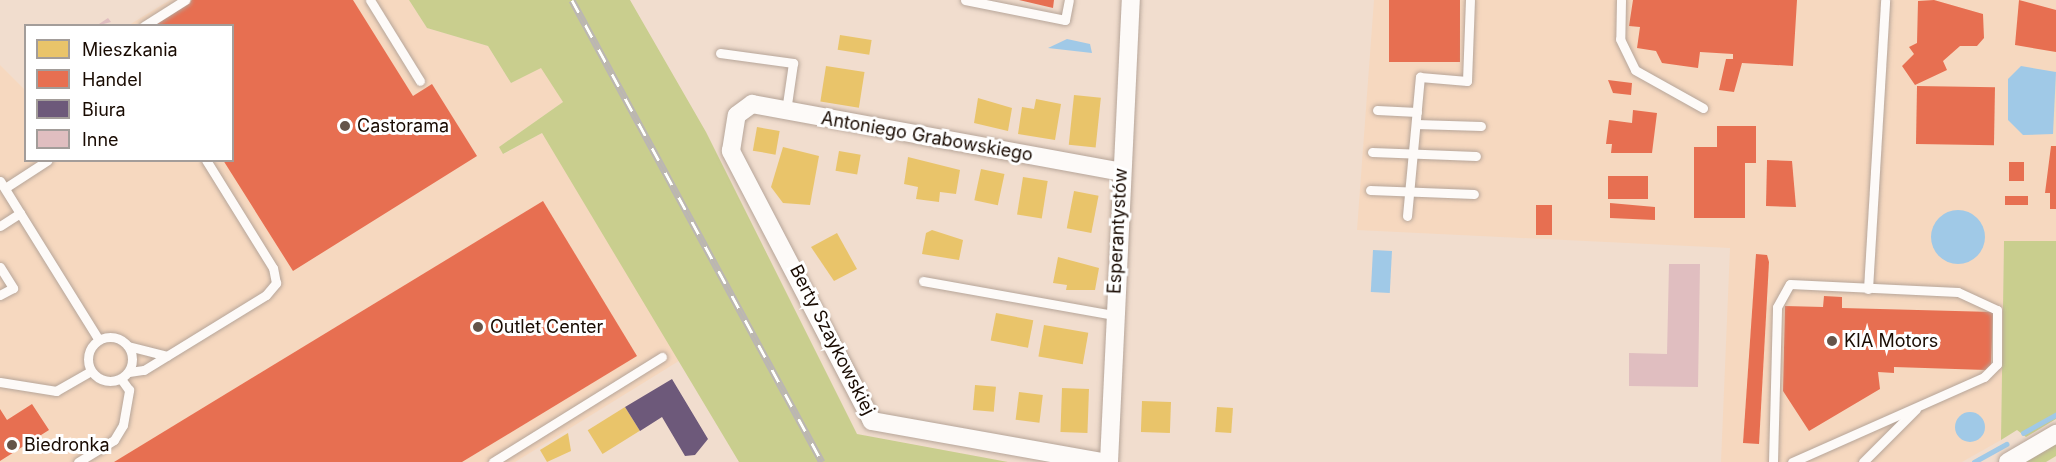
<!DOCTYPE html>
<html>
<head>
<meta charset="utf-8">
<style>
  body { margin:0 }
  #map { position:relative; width:2056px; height:462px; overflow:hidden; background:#f1ddce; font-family:Inter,sans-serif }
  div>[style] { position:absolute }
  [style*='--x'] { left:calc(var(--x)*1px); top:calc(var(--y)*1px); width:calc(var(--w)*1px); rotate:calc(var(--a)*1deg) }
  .built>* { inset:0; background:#f6d8bf }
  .green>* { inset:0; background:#c9ce8e }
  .water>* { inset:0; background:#a0c9e7; transform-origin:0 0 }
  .round { border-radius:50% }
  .homes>* { inset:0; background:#e9c46a; transform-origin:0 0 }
  .shops>* { inset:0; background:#e76f51; transform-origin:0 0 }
  .offices>* { inset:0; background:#6d597a }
  .stream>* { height:4.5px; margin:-2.25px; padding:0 2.25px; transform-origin:2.25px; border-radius:2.25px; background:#a0c9e7 }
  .building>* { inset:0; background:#e0bec0 }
  .roads { filter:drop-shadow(0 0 2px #b6a599) drop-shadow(0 0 2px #b6a599) }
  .service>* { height:9px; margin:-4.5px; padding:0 4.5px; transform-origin:4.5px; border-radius:4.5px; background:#fdfaf8 }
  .service>.ring { margin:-4.5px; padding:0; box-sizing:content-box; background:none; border:9px solid #fdfaf8; border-radius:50% }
  .minor>* { height:18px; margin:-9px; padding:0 9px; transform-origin:9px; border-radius:9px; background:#fdfaf8 }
  .rail>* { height:7px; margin-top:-3.5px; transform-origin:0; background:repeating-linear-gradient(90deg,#fff 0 14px,#bbb6b2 0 28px); box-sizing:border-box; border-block:2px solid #bbb6b2 }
  .dots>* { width:16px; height:16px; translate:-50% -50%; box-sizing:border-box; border:3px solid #fff; border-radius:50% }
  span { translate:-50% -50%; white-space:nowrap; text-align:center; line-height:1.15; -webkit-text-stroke:6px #fff; paint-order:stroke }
  .poi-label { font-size:18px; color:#190b02 }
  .left { translate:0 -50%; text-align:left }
  .street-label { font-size:18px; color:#190b02 }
  .legend { position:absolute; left:24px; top:24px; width:210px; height:138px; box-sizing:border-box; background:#fff; border:2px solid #a39d9a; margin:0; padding:8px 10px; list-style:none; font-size:18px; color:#190b02 }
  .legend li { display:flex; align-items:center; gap:12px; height:30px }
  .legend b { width:30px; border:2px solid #a39d9a }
</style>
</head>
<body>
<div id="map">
  <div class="built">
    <i style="clip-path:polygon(170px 0,409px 0,427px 28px,488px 46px,511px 83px,541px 67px,563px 102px,499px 147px,504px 154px,542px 133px,682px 359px,515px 462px,0 462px,0 65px,25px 90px,26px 160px,232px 160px,232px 26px,129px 25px)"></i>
    <i style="clip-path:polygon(1374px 0,2056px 0,2056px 241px,2004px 241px,2001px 440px,1962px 462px,1721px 462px,1730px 248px,1357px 230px)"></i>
  </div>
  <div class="green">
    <i style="clip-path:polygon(409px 0,630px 0,706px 132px,857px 434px,1008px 462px,739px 462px,542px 133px,503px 154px,499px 147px,563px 102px,541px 68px,511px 83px,488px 46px,427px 28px)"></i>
    <i style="clip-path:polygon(2004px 241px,2056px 241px,2056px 419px,2026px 437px,2017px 430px,2001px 440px)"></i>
    <i style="clip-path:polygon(2056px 444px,2056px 456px,2046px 462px,2025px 462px)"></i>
  </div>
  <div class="water">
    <i style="clip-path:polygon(1067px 39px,1090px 44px,1092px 53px,1048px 48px)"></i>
    <i style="clip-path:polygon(2021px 66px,2056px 72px,2053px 134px,2023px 135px,2008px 120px,2008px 79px)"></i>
    <i class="round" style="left:1931px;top:210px;width:54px;height:54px"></i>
    <i style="left:1373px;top:250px;width:19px;height:42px;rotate:3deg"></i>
    <i class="round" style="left:1955px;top:412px;width:30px;height:30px"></i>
  </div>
  <div class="homes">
    <i style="left:840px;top:35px;width:32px;height:15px;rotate:9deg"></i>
    <i style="left:826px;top:66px;width:39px;height:36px;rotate:9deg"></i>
    <i style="left:1074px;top:95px;width:27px;height:50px;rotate:6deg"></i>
    <i style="clip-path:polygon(978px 98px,1012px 108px,1008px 131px,974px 123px)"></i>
    <i style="clip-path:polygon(1036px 99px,1061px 104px,1055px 140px,1018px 134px,1022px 107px,1034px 109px)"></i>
    <i style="left:757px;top:127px;width:23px;height:24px;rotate:10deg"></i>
    <i style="clip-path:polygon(783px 147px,819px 156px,810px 205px,783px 203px,771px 187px)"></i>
    <i style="left:839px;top:151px;width:22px;height:20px;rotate:10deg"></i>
    <i style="clip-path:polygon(908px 157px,960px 170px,956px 194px,940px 192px,939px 202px,916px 199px,918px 187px,904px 184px)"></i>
    <i style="left:981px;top:169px;width:24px;height:32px;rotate:12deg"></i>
    <i style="left:1023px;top:177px;width:25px;height:38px;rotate:9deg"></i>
    <i style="left:1074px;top:191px;width:25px;height:38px;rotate:11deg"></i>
    <i style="clip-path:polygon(932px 230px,963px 240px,959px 260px,922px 254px,926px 233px)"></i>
    <i style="clip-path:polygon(837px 233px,857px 269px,834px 281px,811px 247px)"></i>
    <i style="clip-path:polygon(1058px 257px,1099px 268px,1095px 290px,1066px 290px,1067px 285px,1053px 283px)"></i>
    <i style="left:996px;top:313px;width:38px;height:28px;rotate:11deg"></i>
    <i style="left:1044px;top:325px;width:45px;height:32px;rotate:10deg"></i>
    <i style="left:975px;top:385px;width:21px;height:25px;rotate:5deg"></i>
    <i style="left:1062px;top:388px;width:27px;height:44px;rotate:2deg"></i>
    <i style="left:1019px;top:392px;width:24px;height:28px;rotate:7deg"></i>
    <i style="left:1142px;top:401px;width:29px;height:31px;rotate:2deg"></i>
    <i style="left:625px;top:407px;width:28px;height:44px;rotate:58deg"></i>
    <i style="left:1217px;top:407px;width:16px;height:25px;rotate:4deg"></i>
    <i style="clip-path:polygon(568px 433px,571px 451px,547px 462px,540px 450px)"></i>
  </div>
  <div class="shops">
    <i style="clip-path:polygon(192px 0,353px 0,413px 96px,432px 84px,477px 156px,293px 271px,223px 160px,232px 160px,232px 26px,152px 26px)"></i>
    <i style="clip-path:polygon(1019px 0,1054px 0,1053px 8px)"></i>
    <i style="left:1389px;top:0;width:71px;height:62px"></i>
    <i style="clip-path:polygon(1633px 0,1797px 0,1793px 66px,1742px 63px,1734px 92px,1719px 90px,1726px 59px,1733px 59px,1733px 54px,1700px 52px,1698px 68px,1662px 63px,1656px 51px,1637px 48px,1640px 27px,1629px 26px)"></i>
    <i style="clip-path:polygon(1934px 0,1983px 14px,1984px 38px,1977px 46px,1960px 46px,1943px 61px,1947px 70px,1915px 85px,1902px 66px,1914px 54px,1909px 47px,1917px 43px,1918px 1px)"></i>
    <i style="clip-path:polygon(2019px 0,2056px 10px,2056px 52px,2015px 45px)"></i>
    <i style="clip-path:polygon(1608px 80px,1632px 83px,1631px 95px,1613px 93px)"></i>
    <i style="left:1917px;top:86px;width:78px;height:58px;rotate:1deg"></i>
    <i style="clip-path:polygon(1633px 110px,1657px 113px,1652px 153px,1611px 153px,1612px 144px,1606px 144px,1609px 120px,1632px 123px)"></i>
    <i style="clip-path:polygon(1717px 126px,1756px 126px,1756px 163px,1745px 163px,1745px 218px,1694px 218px,1694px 147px,1717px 147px)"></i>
    <i style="clip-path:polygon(2051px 146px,2056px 146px,2056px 209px,2050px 209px,2050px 193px,2045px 193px)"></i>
    <i style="clip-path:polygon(1767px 160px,1792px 161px,1796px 207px,1766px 206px)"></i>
    <i style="left:2009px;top:162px;width:15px;height:19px"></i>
    <i style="left:1608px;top:176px;width:40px;height:23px"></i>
    <i style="left:2005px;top:196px;width:23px;height:9px"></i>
    <i style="clip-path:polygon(543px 201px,637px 356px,462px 462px,114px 462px)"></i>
    <i style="clip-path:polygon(1610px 203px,1655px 207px,1655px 220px,1610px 218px)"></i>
    <i style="left:1536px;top:205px;width:16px;height:30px"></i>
    <i style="clip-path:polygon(1756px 254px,1767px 255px,1769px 262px,1759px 444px,1743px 443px)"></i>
    <i style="clip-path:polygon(1824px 296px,1842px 297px,1842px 308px,1993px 312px,1991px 365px,1986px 370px,1894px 367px,1894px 373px,1878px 372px,1880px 389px,1809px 431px,1783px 391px,1785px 306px,1823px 307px)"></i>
    <i style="clip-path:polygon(32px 404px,49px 430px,0 461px,0 409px,7px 420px)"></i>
  </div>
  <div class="offices">
    <i style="clip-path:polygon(672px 379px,708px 439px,695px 455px,685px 456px,662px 417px,640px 431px,625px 407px)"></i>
  </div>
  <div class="stream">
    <i style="--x:2023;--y:433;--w:38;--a:-29"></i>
    <i style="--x:1974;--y:462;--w:37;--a:-29"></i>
  </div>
  <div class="building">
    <i style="clip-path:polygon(108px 18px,111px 22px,96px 26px)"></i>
    <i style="clip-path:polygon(1669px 264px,1700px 264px,1698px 387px,1629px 386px,1629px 353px,1667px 354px)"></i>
  </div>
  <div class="roads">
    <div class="service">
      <i style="--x:370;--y:0;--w:95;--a:58.3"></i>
      <i style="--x:965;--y:0;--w:102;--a:11.3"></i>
      <i style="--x:1065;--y:20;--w:20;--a:-79"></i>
      <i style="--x:1621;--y:0;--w:39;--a:91"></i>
      <i style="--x:1620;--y:39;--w:34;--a:64"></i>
      <i style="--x:1635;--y:70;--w:78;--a:29.2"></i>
      <i style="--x:144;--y:26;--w:49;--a:-32.4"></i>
      <i style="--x:720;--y:53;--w:74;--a:7.8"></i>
      <i style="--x:793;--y:63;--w:49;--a:98.3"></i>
      <i style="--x:1377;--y:110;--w:40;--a:2.9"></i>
      <i style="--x:1416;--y:124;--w:65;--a:1.8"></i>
      <i style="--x:1372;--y:152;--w:104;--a:2.2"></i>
      <i style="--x:0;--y:181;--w:187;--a:58.1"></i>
      <i style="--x:5;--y:188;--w:51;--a:-33.1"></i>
      <i style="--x:1370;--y:190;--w:104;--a:2.2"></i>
      <i style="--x:1407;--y:216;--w:140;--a:-84.7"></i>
      <i style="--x:1420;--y:77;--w:47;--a:4.9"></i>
      <i style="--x:1467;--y:81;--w:81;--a:-87.9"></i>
      <i style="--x:0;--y:226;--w:24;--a:-33"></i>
      <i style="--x:0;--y:267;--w:25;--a:58"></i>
      <i style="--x:13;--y:288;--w:15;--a:152"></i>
      <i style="--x:923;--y:281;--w:194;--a:10.1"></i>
      <i style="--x:1868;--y:289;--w:289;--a:-86.6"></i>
      <i class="ring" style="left:88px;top:337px;width:35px;height:35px"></i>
      <i style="--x:128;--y:346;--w:40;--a:14.4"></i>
      <i style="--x:129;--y:372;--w:15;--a:-8"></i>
      <i style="--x:144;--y:370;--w:143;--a:-31.6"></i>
      <i style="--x:266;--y:295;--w:16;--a:-50"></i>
      <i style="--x:276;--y:283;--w:15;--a:-101"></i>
      <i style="--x:273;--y:268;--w:127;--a:-121.8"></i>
      <i style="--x:0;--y:382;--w:57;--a:9.1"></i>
      <i style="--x:56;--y:391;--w:40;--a:-29.7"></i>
      <i style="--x:78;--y:462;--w:42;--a:-31.4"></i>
      <i style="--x:114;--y:440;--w:17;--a:-59"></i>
      <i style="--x:123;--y:425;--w:36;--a:-80"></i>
      <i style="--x:129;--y:390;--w:14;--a:-126"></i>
      <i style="--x:493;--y:462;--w:199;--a:-31.9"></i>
      <i style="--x:1773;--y:462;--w:155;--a:-88.5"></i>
      <i style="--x:1777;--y:307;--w:26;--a:-61"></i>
      <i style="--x:1790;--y:284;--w:168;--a:2.7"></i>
      <i style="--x:1958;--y:292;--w:43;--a:24.8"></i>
      <i style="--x:1997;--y:310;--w:54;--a:90"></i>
      <i style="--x:1997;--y:364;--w:18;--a:135"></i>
      <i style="--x:1984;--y:377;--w:210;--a:156.1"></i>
      <i style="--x:1863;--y:462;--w:75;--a:-45"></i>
    </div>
    <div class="minor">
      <i style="--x:1102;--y:462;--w:234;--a:-169.9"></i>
      <i style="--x:872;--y:421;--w:305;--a:-117.6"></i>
      <i style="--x:731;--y:151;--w:36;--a:-81"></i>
      <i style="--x:737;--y:115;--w:19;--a:-36"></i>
      <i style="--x:752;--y:104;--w:375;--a:10.4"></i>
      <i style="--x:1109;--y:462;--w:463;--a:-87.3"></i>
      <i style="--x:2008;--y:462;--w:56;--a:-30.3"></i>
    </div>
  </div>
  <div class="rail">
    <i style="--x:572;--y:0;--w:525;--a:61.58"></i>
  </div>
  <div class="dots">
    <i style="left:345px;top:126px;background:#655449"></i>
    <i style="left:478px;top:327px;background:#655449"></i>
    <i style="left:1832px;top:341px;background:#655449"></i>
    <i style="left:12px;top:445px;background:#655449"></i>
  </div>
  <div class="poi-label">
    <span class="left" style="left:357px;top:126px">Castorama</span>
    <span class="left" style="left:490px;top:327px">Outlet Center</span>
    <span class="left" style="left:1844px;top:341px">KIA Motors</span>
    <span class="left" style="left:24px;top:445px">Biedronka</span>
  </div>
  <div class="street-label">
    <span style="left:927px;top:137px;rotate:10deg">Antoniego Grabowskiego</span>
    <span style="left:1118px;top:231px;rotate:-87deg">Esperantystów</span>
    <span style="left:832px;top:340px;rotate:63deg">Berty Szaykowskiej</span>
  </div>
  <ul class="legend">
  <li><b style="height:16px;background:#e9c46a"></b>Mieszkania</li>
  <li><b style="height:16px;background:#e76f51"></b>Handel</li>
  <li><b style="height:16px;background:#6d597a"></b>Biura</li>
  <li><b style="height:16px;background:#e0bec0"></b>Inne</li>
  </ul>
</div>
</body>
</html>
